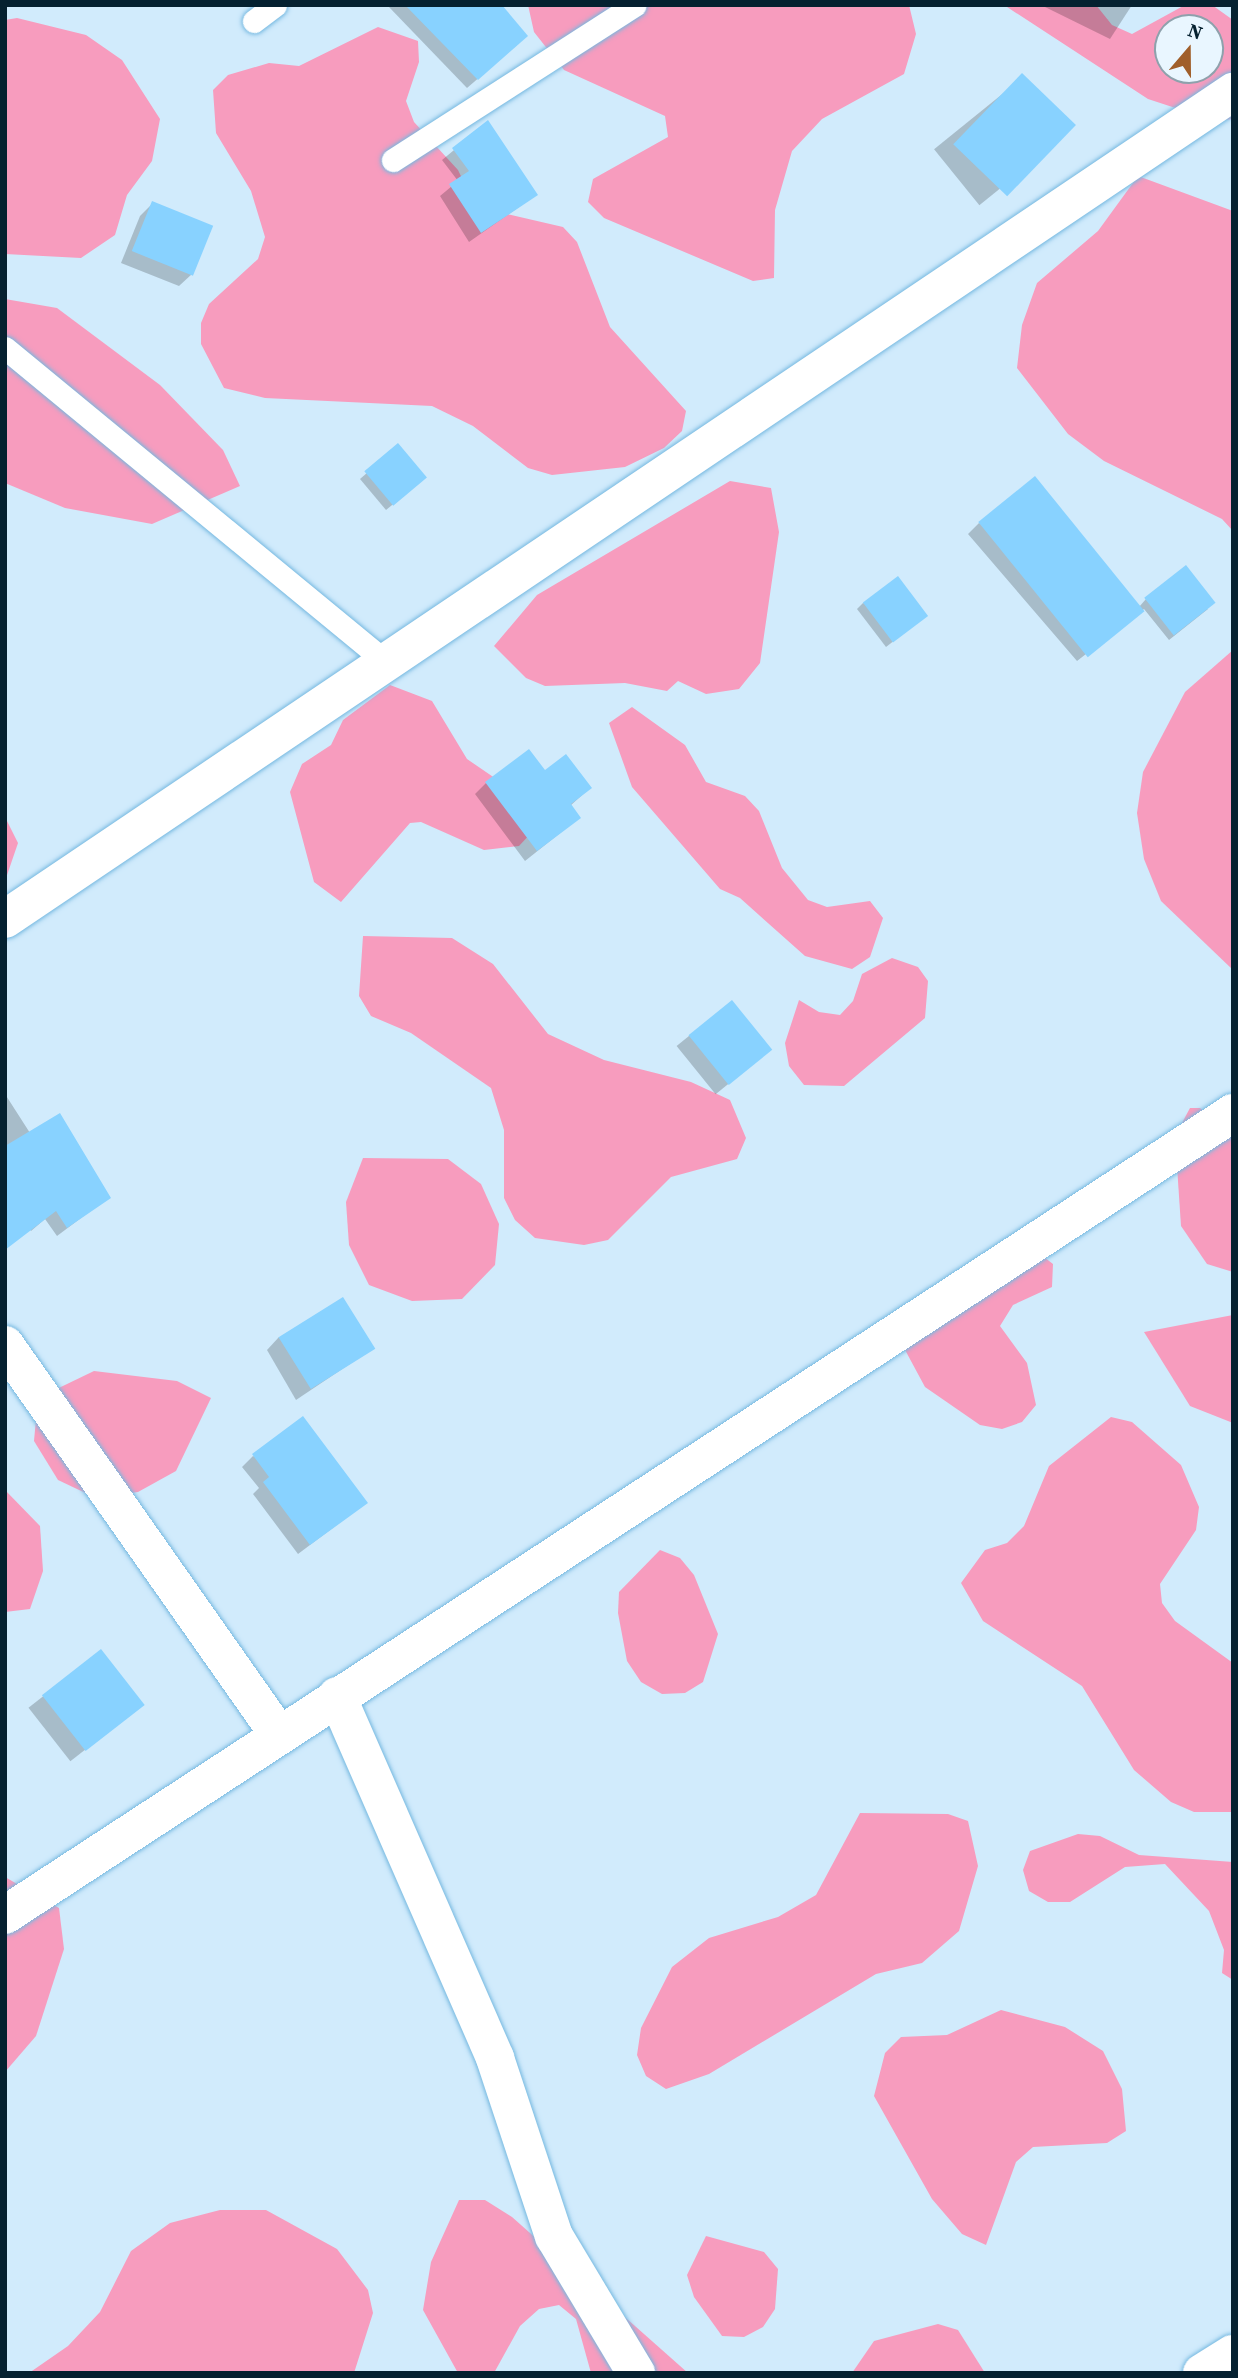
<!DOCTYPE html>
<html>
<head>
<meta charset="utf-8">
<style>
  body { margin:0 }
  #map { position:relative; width:1238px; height:2378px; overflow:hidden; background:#d1ebfc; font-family:"Source Serif 4",serif }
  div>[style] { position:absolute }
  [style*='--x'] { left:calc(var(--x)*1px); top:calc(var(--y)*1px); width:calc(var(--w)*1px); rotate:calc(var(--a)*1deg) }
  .green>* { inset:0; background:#f79cbe }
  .shadow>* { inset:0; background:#0003; transform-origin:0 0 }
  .building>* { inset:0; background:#88d2ff; transform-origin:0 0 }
  .roads { filter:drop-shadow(0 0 2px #75b8e0) drop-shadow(0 0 2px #75b8e0) }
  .lane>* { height:23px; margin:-11.5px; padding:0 11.5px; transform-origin:11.5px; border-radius:11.5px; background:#fff }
  .street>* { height:38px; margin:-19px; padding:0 19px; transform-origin:19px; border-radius:19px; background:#fff }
  .secondary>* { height:38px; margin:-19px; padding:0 19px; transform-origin:19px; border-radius:19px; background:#fff }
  span { translate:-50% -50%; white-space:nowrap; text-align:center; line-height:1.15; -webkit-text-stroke:7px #e9f6ff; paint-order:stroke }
  .frame { position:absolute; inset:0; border:7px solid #052130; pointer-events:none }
  .north { position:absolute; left:1154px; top:14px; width:70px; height:70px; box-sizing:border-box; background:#e9f6ff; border:2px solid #8ea1ac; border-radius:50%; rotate:20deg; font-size:19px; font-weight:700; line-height:28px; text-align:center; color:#052130 }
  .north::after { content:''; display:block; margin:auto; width:24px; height:32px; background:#a05f2b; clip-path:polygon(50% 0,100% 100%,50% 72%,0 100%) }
</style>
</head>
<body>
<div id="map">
  <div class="green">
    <i style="clip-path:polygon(528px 5px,909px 5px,916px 34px,904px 74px,822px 119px,792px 151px,775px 210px,774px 278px,753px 281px,604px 218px,588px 202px,593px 179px,668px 137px,665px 116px,564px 70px,534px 32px)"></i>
    <i style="clip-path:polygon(evenodd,1004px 5px,1096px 5px,1112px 25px,1132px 34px,1185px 5px,1212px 5px,1233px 20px,1233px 119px,1215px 121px,1148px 99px,1004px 5px,1168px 28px,1210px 28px,1210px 70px,1168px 70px,1168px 28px)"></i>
    <i style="clip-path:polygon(17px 18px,86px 35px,122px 60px,160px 119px,152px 161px,127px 195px,115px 235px,81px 258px,5px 254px,5px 20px)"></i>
    <i style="clip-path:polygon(378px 27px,418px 41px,419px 62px,406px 101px,414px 122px,458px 170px,476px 207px,563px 227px,577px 242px,610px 327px,686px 411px,682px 431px,664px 448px,625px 467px,552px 475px,528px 468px,473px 426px,432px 406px,265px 398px,224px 388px,201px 344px,201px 323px,209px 304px,258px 259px,265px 237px,251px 191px,216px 133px,213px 90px,228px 75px,269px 63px,299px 66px)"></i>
    <i style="clip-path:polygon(1138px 176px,1233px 211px,1233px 531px,1222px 519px,1104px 461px,1068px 434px,1017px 368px,1022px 325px,1037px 283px,1098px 231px)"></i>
    <i style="clip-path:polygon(5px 299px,57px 308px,160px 385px,223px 450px,240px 486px,152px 524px,65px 508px,5px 483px)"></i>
    <i style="clip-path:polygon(730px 481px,771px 488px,779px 532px,760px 663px,739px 689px,706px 694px,678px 681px,667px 691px,625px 683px,545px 686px,526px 678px,494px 646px,537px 595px)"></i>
    <i style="clip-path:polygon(1233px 650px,1233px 970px,1161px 901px,1144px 859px,1137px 813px,1143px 772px,1185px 692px)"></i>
    <i style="clip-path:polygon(390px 685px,432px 701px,467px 759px,505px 785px,533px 831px,519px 846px,484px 850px,421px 822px,410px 823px,341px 902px,314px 882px,290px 792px,302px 764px,331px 745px,343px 720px)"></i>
    <i style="clip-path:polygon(632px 707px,685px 745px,706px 782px,745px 796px,759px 811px,782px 868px,808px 900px,827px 907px,870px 901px,883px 918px,870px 957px,852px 969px,805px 956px,740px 898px,720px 889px,632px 787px,609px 723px)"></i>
    <i style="clip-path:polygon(5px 817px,18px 843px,5px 881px)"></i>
    <i style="clip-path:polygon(363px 936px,452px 938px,493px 964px,548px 1034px,604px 1060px,691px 1082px,730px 1100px,746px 1138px,737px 1159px,671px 1177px,608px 1240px,584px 1245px,535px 1238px,515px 1220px,504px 1198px,504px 1130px,491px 1088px,411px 1033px,371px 1016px,359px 996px)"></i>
    <i style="clip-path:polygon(892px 958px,918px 967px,928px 981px,925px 1018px,844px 1086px,804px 1085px,789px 1066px,785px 1043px,799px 1000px,819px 1012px,840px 1015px,853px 1001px,862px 974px)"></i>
    <i style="clip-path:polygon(1190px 1108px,1200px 1108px,1233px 1134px,1233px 1272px,1207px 1264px,1181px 1226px,1175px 1136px)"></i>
    <i style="clip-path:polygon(363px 1158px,448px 1159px,481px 1184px,499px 1224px,495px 1265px,462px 1299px,412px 1301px,369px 1285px,349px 1245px,346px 1202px)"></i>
    <i style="clip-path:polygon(1036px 1251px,1053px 1264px,1052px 1287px,1013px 1305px,1000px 1326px,1027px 1363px,1036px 1405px,1022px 1422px,1002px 1429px,980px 1425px,925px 1387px,904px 1348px)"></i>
    <i style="clip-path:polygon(1233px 1315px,1233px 1423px,1190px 1406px,1144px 1332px)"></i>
    <i style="clip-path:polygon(94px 1371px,177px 1381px,211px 1398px,176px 1471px,138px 1492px,96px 1498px,58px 1480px,34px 1441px,38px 1398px)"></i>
    <i style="clip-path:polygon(1111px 1417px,1132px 1422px,1181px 1465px,1199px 1507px,1196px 1530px,1160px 1584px,1162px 1603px,1175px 1621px,1233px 1663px,1233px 1812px,1194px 1812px,1171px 1802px,1134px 1770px,1082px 1686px,983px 1621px,961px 1583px,985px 1550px,1007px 1543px,1024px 1526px,1049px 1466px)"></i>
    <i style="clip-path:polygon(5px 1490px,40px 1526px,43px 1571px,30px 1609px,5px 1612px)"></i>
    <i style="clip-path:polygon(660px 1550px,680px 1558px,694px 1575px,718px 1634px,703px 1682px,685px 1693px,662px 1694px,641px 1682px,627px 1661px,618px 1613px,619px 1592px)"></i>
    <i style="clip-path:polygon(860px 1813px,948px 1814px,968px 1821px,978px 1866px,959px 1931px,922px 1963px,876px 1974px,709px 2074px,666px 2089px,646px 2076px,637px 2055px,641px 2028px,672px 1967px,709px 1938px,778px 1917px,816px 1895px)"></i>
    <i style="clip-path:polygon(1078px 1834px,1100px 1836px,1139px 1855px,1233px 1862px,1233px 1980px,1222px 1973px,1224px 1950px,1209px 1911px,1165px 1864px,1125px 1867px,1070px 1902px,1048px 1902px,1029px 1891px,1023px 1870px,1030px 1851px)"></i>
    <i style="clip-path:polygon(5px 1877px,59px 1908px,64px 1949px,36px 2036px,5px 2072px)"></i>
    <i style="clip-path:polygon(1001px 2010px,1065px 2027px,1103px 2051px,1122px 2089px,1126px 2131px,1107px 2143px,1033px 2147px,1016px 2162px,986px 2245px,962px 2234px,932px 2199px,874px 2096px,885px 2053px,901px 2037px,947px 2035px)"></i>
    <i style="clip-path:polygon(459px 2200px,485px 2200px,512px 2217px,688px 2373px,591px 2373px,576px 2319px,559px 2305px,539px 2309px,520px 2326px,494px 2373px,458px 2373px,423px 2310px,431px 2262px)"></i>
    <i style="clip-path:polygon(220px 2210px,266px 2210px,337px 2249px,368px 2290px,373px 2313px,354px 2373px,29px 2373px,68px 2346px,100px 2312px,131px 2251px,170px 2223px)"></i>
    <i style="clip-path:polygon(706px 2236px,764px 2252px,778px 2269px,775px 2309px,763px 2327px,744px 2337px,722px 2336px,694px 2297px,687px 2275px)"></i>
    <i style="clip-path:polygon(938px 2324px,958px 2330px,985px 2373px,852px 2373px,874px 2341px)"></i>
  </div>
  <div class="shadow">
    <i style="clip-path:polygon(500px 5px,517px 45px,467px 88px,388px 6px)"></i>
    <i style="clip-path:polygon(1132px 5px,1110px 39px,1045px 7px,1046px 5px)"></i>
    <i style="left:1011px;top:87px;width:72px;height:99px;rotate:51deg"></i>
    <i style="clip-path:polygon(488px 122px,536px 195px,469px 242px,440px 196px,458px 181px,442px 160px)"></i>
    <i style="clip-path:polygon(153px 203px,192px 274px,179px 286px,121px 263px,140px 216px)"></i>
    <i style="clip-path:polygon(398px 446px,419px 483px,386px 510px,360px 479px)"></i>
    <i style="clip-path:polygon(979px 523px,1139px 607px,1146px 599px,1208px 609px,1169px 640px,1144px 609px,1077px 661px,968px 534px)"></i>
    <i style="clip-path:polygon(863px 603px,922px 619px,886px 647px,857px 609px)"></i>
    <i style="clip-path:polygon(545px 773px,590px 788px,570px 806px,579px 818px,525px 861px,475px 794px,486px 783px)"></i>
    <i style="left:731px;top:1002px;width:62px;height:70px;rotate:51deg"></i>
    <i style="clip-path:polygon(5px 1094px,30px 1133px,109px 1197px,57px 1236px,45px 1219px,31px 1231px,5px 1191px)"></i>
    <i style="clip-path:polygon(279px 1337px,372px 1349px,296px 1400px,267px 1350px)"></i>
    <i style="clip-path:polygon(253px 1456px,366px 1503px,298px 1554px,253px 1494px,259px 1488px,242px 1467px)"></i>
    <i style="left:101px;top:1651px;width:68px;height:92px;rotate:52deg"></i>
  </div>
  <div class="building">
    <i style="clip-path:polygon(405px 5px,502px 5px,528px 36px,478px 80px)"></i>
    <i style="left:1022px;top:73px;width:75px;height:99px;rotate:44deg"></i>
    <i style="clip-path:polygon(488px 120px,538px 195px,481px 233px,449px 184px,469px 171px,452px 148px)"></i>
    <i style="left:152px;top:201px;width:66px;height:54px;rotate:22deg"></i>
    <i style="left:398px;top:443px;width:45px;height:44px;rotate:50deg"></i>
    <i style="left:1035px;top:476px;width:174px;height:73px;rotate:51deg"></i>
    <i style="left:1186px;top:565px;width:48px;height:53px;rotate:52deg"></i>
    <i style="left:898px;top:576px;width:50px;height:44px;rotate:53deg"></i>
    <i style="clip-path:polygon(529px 749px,545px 770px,566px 754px,592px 788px,571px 804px,581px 818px,537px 851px,485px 782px)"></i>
    <i style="left:732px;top:1000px;width:64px;height:56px;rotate:51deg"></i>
    <i style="clip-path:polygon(60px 1113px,111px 1198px,67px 1228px,56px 1211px,5px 1250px,5px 1146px)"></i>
    <i style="left:343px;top:1297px;width:61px;height:76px;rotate:58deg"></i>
    <i style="clip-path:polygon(303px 1416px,368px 1503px,310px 1545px,263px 1482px,269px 1477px,252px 1454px)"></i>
    <i style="left:101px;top:1649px;width:71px;height:75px;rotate:52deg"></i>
  </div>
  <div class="roads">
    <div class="lane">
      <i style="--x:254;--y:21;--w:26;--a:-37"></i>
      <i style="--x:393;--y:160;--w:287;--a:-32.7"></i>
      <i style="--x:5;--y:348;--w:494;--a:39.5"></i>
    </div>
    <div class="street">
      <i style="--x:5;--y:919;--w:1481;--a:-33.96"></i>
      <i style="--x:5;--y:1345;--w:475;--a:54.9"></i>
      <i style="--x:337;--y:1696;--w:395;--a:66.4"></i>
      <i style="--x:495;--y:2058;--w:188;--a:71.7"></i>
      <i style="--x:554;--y:2236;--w:160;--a:59.1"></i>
      <i style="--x:5;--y:1915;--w:1467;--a:-33.15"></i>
    </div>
    <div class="secondary">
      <i style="--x:1202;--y:2373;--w:36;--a:-32"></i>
    </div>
  </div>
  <div class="frame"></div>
  <div class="north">N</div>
</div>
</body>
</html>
